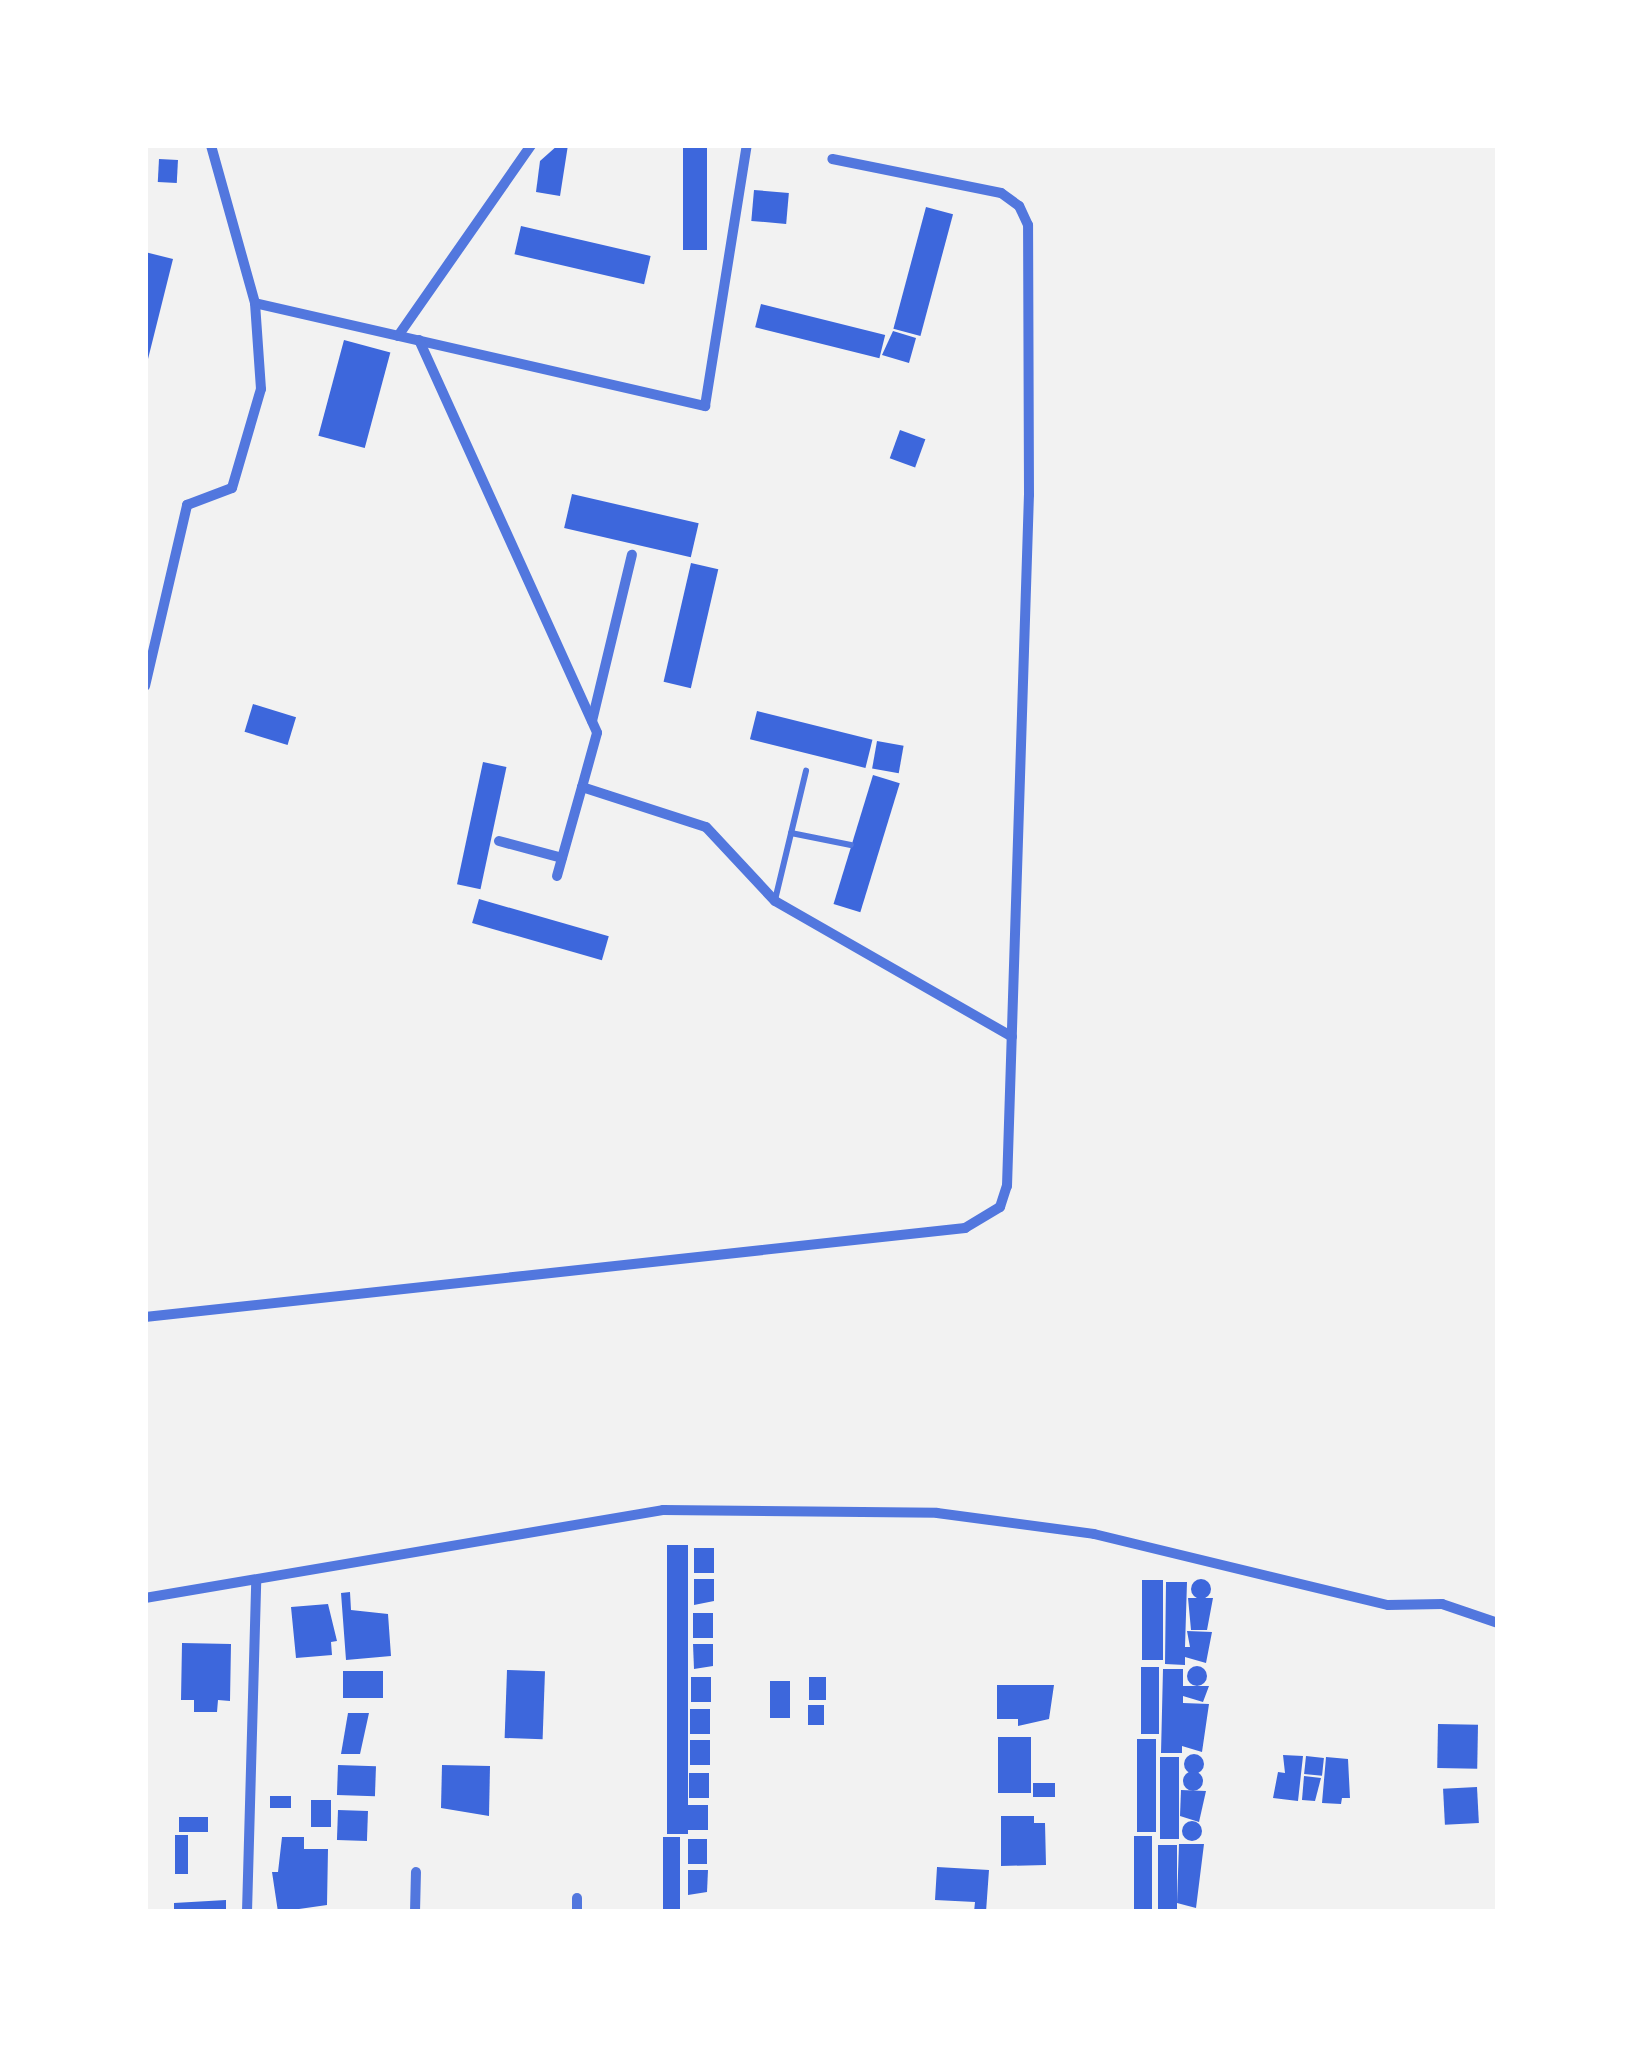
<!DOCTYPE html>
<html>
<head>
<meta charset="utf-8">
<style>
  body { margin:0 }
  #map { position:relative; width:1643px; height:2057px; overflow:hidden; background:#f2f2f2; font-family:"IBM Plex Sans",sans-serif }
  div>[style] { position:absolute }
  [style*='--x'] { left:calc(var(--x)*1px); top:calc(var(--y)*1px); width:calc(var(--w)*1px); rotate:calc(var(--a)*1deg) }
  .building>* { inset:0; background:#3d67dc; transform-origin:0 0 }
  .round { border-radius:50% }
  .service>* { height:6px; margin:-3px; padding:0 3px; transform-origin:3px; border-radius:3px; background:#5277de }
  .minor>* { height:10px; margin:-5px; padding:0 5px; transform-origin:5px; border-radius:5px; background:#5277de }
  span { translate:-50% -50%; white-space:nowrap; text-align:center; line-height:1.15; -webkit-text-stroke:10px #fff; paint-order:stroke }
  .frame { position:absolute; inset:0; border:148px solid #fff; pointer-events:none }
</style>
</head>
<body>
<div id="map">
  <div class="building">
    <i style="clip-path:polygon(558px 145px,568px 145px,560px 196px,536px 192px,540px 161px)"></i>
    <i style="left:683px;top:145px;width:24px;height:105px"></i>
    <i style="left:159px;top:159px;width:19px;height:23px;rotate:3deg"></i>
    <i style="left:754px;top:190px;width:35px;height:31px;rotate:5deg"></i>
    <i style="left:926px;top:207px;width:28px;height:126px;rotate:15deg"></i>
    <i style="left:521px;top:226px;width:133px;height:29px;rotate:13deg"></i>
    <i style="clip-path:polygon(145px 252px,173px 259px,146px 367px,145px 367px)"></i>
    <i style="left:761px;top:304px;width:128px;height:24px;rotate:14deg"></i>
    <i style="clip-path:polygon(893px 331px,916px 338px,909px 363px,882px 355px)"></i>
    <i style="left:344px;top:340px;width:48px;height:99px;rotate:15deg"></i>
    <i style="left:900px;top:430px;width:27px;height:30px;rotate:20deg"></i>
    <i style="left:572px;top:494px;width:130px;height:35px;rotate:13deg"></i>
    <i style="left:691px;top:563px;width:28px;height:122px;rotate:13deg"></i>
    <i style="left:253px;top:704px;width:45px;height:29px;rotate:17deg"></i>
    <i style="left:757px;top:711px;width:119px;height:29px;rotate:14deg"></i>
    <i style="left:877px;top:741px;width:27px;height:28px;rotate:10deg"></i>
    <i style="left:483px;top:762px;width:24px;height:125px;rotate:12deg"></i>
    <i style="left:873px;top:775px;width:28px;height:135px;rotate:17deg"></i>
    <i style="left:479px;top:899px;width:135px;height:25px;rotate:16deg"></i>
    <i style="left:667px;top:1545px;width:21px;height:289px"></i>
    <i style="left:694px;top:1548px;width:20px;height:25px"></i>
    <i class="round" style="left:1191px;top:1579px;width:20px;height:20px"></i>
    <i style="clip-path:polygon(694px 1579px,714px 1579px,714px 1601px,694px 1605px)"></i>
    <i style="left:1142px;top:1580px;width:21px;height:80px"></i>
    <i style="clip-path:polygon(1166px 1582px,1187px 1582px,1185px 1647px,1190px 1647px,1187px 1631px,1212px 1632px,1206px 1663px,1185px 1657px,1185px 1665px,1165px 1664px)"></i>
    <i style="clip-path:polygon(350px 1592px,351px 1610px,388px 1614px,391px 1656px,346px 1660px,341px 1593px)"></i>
    <i style="clip-path:polygon(1188px 1598px,1213px 1598px,1207px 1630px,1191px 1630px)"></i>
    <i style="clip-path:polygon(328px 1604px,337px 1641px,331px 1642px,332px 1655px,296px 1658px,291px 1607px)"></i>
    <i style="left:693px;top:1613px;width:20px;height:25px"></i>
    <i style="clip-path:polygon(182px 1643px,231px 1644px,230px 1701px,218px 1700px,217px 1712px,194px 1712px,194px 1700px,181px 1700px)"></i>
    <i style="clip-path:polygon(693px 1644px,713px 1644px,713px 1666px,694px 1669px)"></i>
    <i class="round" style="left:1187px;top:1666px;width:20px;height:20px"></i>
    <i style="left:1141px;top:1667px;width:18px;height:67px"></i>
    <i style="clip-path:polygon(1163px 1669px,1183px 1669px,1183px 1686px,1209px 1686px,1203px 1702px,1183px 1696px,1183px 1703px,1209px 1704px,1202px 1752px,1182px 1746px,1182px 1753px,1161px 1753px)"></i>
    <i style="left:507px;top:1670px;width:38px;height:68px;rotate:2deg"></i>
    <i style="left:343px;top:1671px;width:40px;height:27px"></i>
    <i style="left:691px;top:1677px;width:20px;height:25px"></i>
    <i style="left:809px;top:1677px;width:17px;height:23px"></i>
    <i style="left:770px;top:1681px;width:20px;height:37px"></i>
    <i style="clip-path:polygon(997px 1685px,1054px 1685px,1049px 1719px,1018px 1726px,1018px 1719px,997px 1719px)"></i>
    <i style="left:808px;top:1705px;width:16px;height:20px"></i>
    <i style="left:690px;top:1709px;width:20px;height:25px"></i>
    <i style="clip-path:polygon(348px 1713px,369px 1713px,360px 1754px,341px 1754px)"></i>
    <i style="left:1438px;top:1724px;width:40px;height:44px;rotate:1deg"></i>
    <i style="left:998px;top:1737px;width:33px;height:56px"></i>
    <i style="left:1137px;top:1739px;width:19px;height:93px"></i>
    <i style="left:690px;top:1740px;width:20px;height:25px"></i>
    <i class="round" style="left:1184px;top:1754px;width:20px;height:20px"></i>
    <i style="clip-path:polygon(1283px 1755px,1303px 1756px,1298px 1801px,1273px 1798px,1278px 1772px,1285px 1773px)"></i>
    <i style="left:1306px;top:1756px;width:18px;height:18px;rotate:6deg"></i>
    <i style="left:1160px;top:1757px;width:19px;height:82px"></i>
    <i style="clip-path:polygon(1326px 1757px,1348px 1759px,1350px 1798px,1342px 1798px,1341px 1804px,1322px 1803px)"></i>
    <i style="left:338px;top:1765px;width:38px;height:30px;rotate:2deg"></i>
    <i style="clip-path:polygon(442px 1765px,490px 1766px,489px 1816px,441px 1808px)"></i>
    <i class="round" style="left:1183px;top:1771px;width:20px;height:20px"></i>
    <i style="left:689px;top:1773px;width:20px;height:25px"></i>
    <i style="clip-path:polygon(1304px 1776px,1321px 1778px,1315px 1801px,1302px 1800px)"></i>
    <i style="left:1055px;top:1783px;width:14px;height:22px;rotate:90deg"></i>
    <i style="left:1477px;top:1787px;width:36px;height:34px;rotate:87deg"></i>
    <i style="clip-path:polygon(1181px 1790px,1206px 1791px,1199px 1822px,1180px 1816px)"></i>
    <i style="left:270px;top:1796px;width:21px;height:12px"></i>
    <i style="left:311px;top:1800px;width:20px;height:27px"></i>
    <i style="left:688px;top:1805px;width:20px;height:25px"></i>
    <i style="left:338px;top:1810px;width:30px;height:30px;rotate:2deg"></i>
    <i style="clip-path:polygon(1001px 1816px,1034px 1816px,1034px 1823px,1045px 1823px,1046px 1865px,1001px 1866px)"></i>
    <i style="left:179px;top:1817px;width:29px;height:15px"></i>
    <i class="round" style="left:1182px;top:1821px;width:20px;height:20px"></i>
    <i style="left:175px;top:1835px;width:13px;height:39px"></i>
    <i style="left:1134px;top:1836px;width:18px;height:76px"></i>
    <i style="clip-path:polygon(282px 1837px,304px 1837px,304px 1849px,328px 1849px,327px 1905px,278px 1912px,272px 1872px,278px 1872px)"></i>
    <i style="left:663px;top:1837px;width:17px;height:75px"></i>
    <i style="left:688px;top:1839px;width:19px;height:25px"></i>
    <i style="clip-path:polygon(1179px 1844px,1204px 1844px,1196px 1908px,1177px 1903px)"></i>
    <i style="left:1158px;top:1845px;width:19px;height:67px"></i>
    <i style="clip-path:polygon(937px 1867px,989px 1870px,986px 1912px,974px 1912px,975px 1902px,935px 1900px)"></i>
    <i style="clip-path:polygon(688px 1870px,708px 1870px,707px 1892px,688px 1895px)"></i>
    <i style="clip-path:polygon(226px 1900px,226px 1912px,174px 1912px,174px 1903px)"></i>
  </div>
  <div class="service">
    <i style="--x:791;--y:833;--w:61;--a:11.3"></i>
    <i style="--x:775;--y:900;--w:133;--a:-76.5"></i>
  </div>
  <div class="minor">
    <i style="--x:255;--y:303;--w:462;--a:12.9"></i>
    <i style="--x:705;--y:406;--w:264;--a:-80.9"></i>
    <i style="--x:398;--y:336;--w:233;--a:-55.1"></i>
    <i style="--x:419;--y:340;--w:431;--a:65.6"></i>
    <i style="--x:597;--y:733;--w:56;--a:105.5"></i>
    <i style="--x:582;--y:787;--w:130;--a:17.9"></i>
    <i style="--x:706;--y:827;--w:101;--a:47"></i>
    <i style="--x:775;--y:901;--w:273;--a:29.8"></i>
    <i style="--x:145;--y:686;--w:186;--a:-76.9"></i>
    <i style="--x:187;--y:505;--w:48;--a:-20.7"></i>
    <i style="--x:232;--y:488;--w:103;--a:-73.7"></i>
    <i style="--x:261;--y:389;--w:86;--a:-94"></i>
    <i style="--x:255;--y:303;--w:164;--a:-105.6"></i>
    <i style="--x:592;--y:721;--w:171;--a:-76.5"></i>
    <i style="--x:499;--y:841;--w:65;--a:15.1"></i>
    <i style="--x:557;--y:876;--w:92;--a:-74.3"></i>
    <i style="--x:145;--y:1317;--w:825;--a:-6.19"></i>
    <i style="--x:965;--y:1228;--w:41;--a:-31"></i>
    <i style="--x:1000;--y:1207;--w:22;--a:-72"></i>
    <i style="--x:1007;--y:1186;--w:691;--a:-88.18"></i>
    <i style="--x:1029;--y:495;--w:270;--a:-90.2"></i>
    <i style="--x:1028;--y:225;--w:21;--a:-115"></i>
    <i style="--x:1019;--y:206;--w:22;--a:-144"></i>
    <i style="--x:1001;--y:193;--w:172;--a:-168.6"></i>
    <i style="--x:145;--y:1598;--w:525;--a:-9.64"></i>
    <i style="--x:663;--y:1510;--w:274;--a:0.6"></i>
    <i style="--x:937;--y:1513;--w:158;--a:7.6"></i>
    <i style="--x:1094;--y:1534;--w:302;--a:13.6"></i>
    <i style="--x:1388;--y:1605;--w:54;--a:-1.1"></i>
    <i style="--x:1442;--y:1604;--w:59;--a:18.7"></i>
    <i style="--x:247;--y:1912;--w:331;--a:-88.4"></i>
    <i style="--x:415;--y:1912;--w:40;--a:-88.6"></i>
    <i style="--x:577;--y:1912;--w:14;--a:-90"></i>
  </div>
  <div class="frame"></div>
</div>
</body>
</html>
